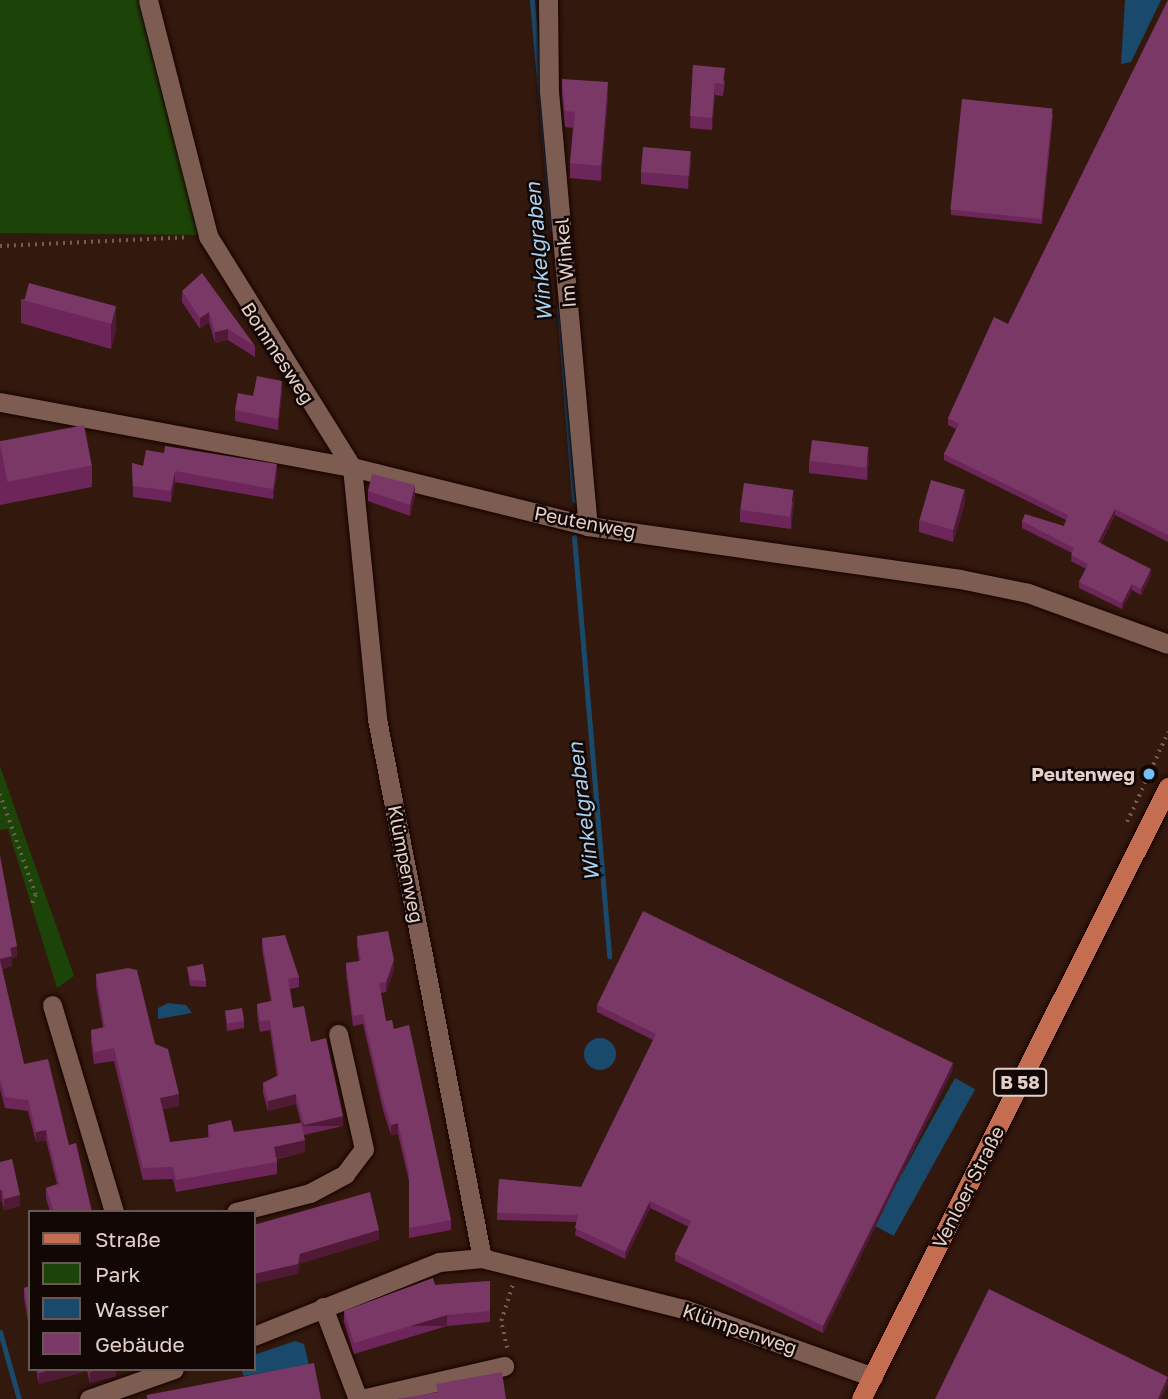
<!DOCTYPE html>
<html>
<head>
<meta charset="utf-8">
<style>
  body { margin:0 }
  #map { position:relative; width:1168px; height:1399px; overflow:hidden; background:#32180d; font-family:"Golos Text",sans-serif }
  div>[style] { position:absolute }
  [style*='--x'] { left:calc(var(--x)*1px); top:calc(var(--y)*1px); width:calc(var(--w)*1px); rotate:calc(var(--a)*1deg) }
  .green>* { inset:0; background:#1d4408 }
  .water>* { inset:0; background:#1a4a6b; transform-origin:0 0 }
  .round { border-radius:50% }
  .stream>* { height:5px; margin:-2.5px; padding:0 2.5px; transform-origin:2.5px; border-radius:2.5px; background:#1a4a6b }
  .path>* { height:3.5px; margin-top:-1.75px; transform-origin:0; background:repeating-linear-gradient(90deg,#745d53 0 2px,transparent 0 7px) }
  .roads { filter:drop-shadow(0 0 2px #180300) drop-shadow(0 0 2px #180300) }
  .minor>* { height:19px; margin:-9.5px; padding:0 9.5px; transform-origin:9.5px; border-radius:9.5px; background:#7d5d51 }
  .primary>* { height:19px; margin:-9.5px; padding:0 9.5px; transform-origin:9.5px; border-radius:9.5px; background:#c46d50 }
  .wall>* { inset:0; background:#6d265a }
  .shaded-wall>* { inset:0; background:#501936; transform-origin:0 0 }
  .building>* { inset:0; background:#7a3866; transform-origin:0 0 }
  .dots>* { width:19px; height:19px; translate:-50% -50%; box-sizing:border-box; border:4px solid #120704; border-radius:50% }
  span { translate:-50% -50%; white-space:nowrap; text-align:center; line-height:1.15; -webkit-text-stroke:5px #120704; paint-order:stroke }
  .shield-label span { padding:2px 5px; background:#120704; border:2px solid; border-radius:5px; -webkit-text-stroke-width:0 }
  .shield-label { font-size:18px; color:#e3d1c9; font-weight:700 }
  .street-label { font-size:19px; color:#e3d1c9 }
  .poi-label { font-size:19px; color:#e3d1c9; font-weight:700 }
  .right { translate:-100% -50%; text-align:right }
  .water-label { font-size:21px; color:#a9d1f2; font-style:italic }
  .legend { position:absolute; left:28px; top:1210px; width:228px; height:161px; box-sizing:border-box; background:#120704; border:2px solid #665853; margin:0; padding:9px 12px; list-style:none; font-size:21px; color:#e3d1c9 }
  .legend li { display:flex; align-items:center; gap:14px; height:35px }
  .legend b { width:35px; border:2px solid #665853 }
</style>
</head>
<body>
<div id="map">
  <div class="green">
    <i style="clip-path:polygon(0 0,143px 0,206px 235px,0 233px)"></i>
    <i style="clip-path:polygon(0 766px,74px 976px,57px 988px,8px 829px,0 830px)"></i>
  </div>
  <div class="water">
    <i style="clip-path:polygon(1125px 0,1161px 0,1131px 62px,1121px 64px)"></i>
    <i style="clip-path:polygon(168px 1003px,186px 1005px,192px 1013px,158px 1019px,158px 1008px)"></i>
    <i class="round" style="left:584px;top:1038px;width:32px;height:32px"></i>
    <i style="left:955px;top:1078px;width:23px;height:168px;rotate:29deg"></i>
    <i style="clip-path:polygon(295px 1341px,304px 1344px,309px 1365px,244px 1376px,241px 1369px,254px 1369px,254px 1355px)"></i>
  </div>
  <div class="stream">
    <i style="--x:532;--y:0;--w:230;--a:85"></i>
    <i style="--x:559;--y:308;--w:193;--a:85.5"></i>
    <i style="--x:574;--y:537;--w:421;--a:85.2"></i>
    <i style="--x:0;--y:1332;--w:70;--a:74.2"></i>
  </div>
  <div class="path">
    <i style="--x:0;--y:246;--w:188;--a:-2.7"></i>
    <i style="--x:0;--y:794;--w:107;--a:70.4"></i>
    <i style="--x:36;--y:895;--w:11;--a:112"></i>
    <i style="--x:1127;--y:822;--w:99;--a:-65.5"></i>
    <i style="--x:507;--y:1348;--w:28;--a:-103"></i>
    <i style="--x:501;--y:1321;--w:39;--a:-72"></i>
  </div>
  <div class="roads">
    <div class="minor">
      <i style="--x:148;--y:0;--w:244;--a:75.7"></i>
      <i style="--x:208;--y:236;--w:272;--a:58.1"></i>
      <i style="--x:352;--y:467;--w:253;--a:84.3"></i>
      <i style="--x:377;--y:719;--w:549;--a:78.98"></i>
      <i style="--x:548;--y:0;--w:91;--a:89.4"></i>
      <i style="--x:549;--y:91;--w:437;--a:84.9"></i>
      <i style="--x:0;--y:402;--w:358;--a:10.5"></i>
      <i style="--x:352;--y:467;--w:243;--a:14"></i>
      <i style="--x:588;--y:526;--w:376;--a:8.1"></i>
      <i style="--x:960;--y:579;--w:69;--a:11.6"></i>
      <i style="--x:1028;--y:593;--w:149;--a:20"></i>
      <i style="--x:52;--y:1005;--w:216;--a:73.3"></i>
      <i style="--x:236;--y:1212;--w:76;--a:-14.4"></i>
      <i style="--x:310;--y:1193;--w:40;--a:-28"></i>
      <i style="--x:345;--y:1174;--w:31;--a:-53"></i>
      <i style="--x:364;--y:1149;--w:118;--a:-102.7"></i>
      <i style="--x:323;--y:1307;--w:98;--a:69.2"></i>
      <i style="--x:254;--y:1336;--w:199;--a:-21.8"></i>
      <i style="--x:439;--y:1262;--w:43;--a:-5.3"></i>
      <i style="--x:482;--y:1258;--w:208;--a:14.2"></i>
      <i style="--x:684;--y:1309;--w:201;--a:19.8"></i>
      <i style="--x:89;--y:1399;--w:90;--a:-19.4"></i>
      <i style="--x:361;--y:1399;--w:147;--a:-13"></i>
    </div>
    <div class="primary">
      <i style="--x:861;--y:1399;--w:685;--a:-63.36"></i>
    </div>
  </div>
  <div class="wall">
    <i style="clip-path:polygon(1168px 0,1168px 542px,1115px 515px,1101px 543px,1151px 576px,1141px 595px,1132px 590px,1122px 609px,1079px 588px,1079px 582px,1086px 569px,1071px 561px,1072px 553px,1022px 528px,1022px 521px,1064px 526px,1066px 520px,944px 460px,944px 454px,956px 429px,948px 425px,948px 418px,1008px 324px)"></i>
    <i style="clip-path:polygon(693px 65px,725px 81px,723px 96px,715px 95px,712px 130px,690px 128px)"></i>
    <i style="clip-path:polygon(562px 79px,608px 97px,601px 181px,570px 178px,570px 163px,573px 128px,565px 127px,562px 95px)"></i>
    <i style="clip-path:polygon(1053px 114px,1042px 224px,951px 215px,951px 209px)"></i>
    <i style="clip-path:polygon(691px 164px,688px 189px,641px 184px,641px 172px)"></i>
    <i style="clip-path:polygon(182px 291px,255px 346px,255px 357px,228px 340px,215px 343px,209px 322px,200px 329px,182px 302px)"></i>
    <i style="clip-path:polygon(21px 299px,116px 307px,116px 331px,111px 349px,21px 323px)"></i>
    <i style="clip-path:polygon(282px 392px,278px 430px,235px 421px,235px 410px,253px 396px)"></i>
    <i style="clip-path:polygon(0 441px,92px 465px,92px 487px,0 505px)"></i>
    <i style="clip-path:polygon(869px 459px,867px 480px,809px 473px,809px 461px)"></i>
    <i style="clip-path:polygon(132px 463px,143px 466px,277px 474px,273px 499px,175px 482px,171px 502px,133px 497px)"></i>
    <i style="clip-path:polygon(368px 491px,415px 495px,410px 516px,368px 501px)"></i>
    <i style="clip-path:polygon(794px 502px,791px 529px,740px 522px,740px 510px)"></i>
    <i style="clip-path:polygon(965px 503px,953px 542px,919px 532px,919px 520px)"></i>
    <i style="clip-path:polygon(0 856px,17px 957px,12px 958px,12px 966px,2px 969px,24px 1064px,69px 1145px,92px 1212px,50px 1212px,46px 1198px,46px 1188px,57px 1184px,46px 1140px,36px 1142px,28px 1111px,5px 1108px,0 1089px)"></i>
    <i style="clip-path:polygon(357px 936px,394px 970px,386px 992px,381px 993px,386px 1021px,394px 1029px,451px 1220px,451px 1230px,409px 1238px,409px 1181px,398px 1134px,391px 1135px,383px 1110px,363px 1024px,353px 1026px,346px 973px,346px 963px,359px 961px,357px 946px)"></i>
    <i style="clip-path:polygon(262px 938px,299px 977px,299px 987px,290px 989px,293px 1008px,311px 1042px,343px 1126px,304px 1135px,305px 1152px,277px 1159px,277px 1174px,176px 1192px,173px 1179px,143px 1180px,114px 1061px,94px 1064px,91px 1042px,91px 1030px,103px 1028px,96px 986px,96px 974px,155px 1044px,179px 1106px,163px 1109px,170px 1142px,208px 1138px,208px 1125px,234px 1132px,301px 1123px,296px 1104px,268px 1111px,263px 1093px,263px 1083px,277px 1076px,270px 1030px,260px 1032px,257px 1014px,257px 1004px,271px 1001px,262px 949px)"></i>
    <i style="clip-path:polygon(187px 967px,206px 981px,206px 987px,190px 986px)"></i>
    <i style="clip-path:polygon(597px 1005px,953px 1069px,823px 1333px,675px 1261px,675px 1254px,689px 1227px,650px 1208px,625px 1259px,575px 1235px,577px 1222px,497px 1220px,499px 1179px,581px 1187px,653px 1040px,597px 1012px)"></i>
    <i style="clip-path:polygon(225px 1010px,244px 1021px,244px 1028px,227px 1031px)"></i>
    <i style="clip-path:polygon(0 1162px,20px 1206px,4px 1210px,2px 1201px,0 1201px)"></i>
    <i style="clip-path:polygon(490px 1281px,490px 1322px,447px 1326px,354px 1354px,344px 1322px,344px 1311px,435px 1285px)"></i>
    <i style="clip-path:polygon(30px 1286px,30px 1333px,24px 1298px,24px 1288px)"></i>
    <i style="clip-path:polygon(36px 1369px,116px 1369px,116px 1376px,90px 1383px,87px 1371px,39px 1384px)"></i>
  </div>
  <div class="shaded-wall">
    <i style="clip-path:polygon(608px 82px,608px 97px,601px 181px,601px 166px)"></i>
    <i style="clip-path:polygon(715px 83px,715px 95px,712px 130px,712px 118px)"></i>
    <i style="clip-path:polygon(691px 151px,691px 164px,688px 189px,688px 176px)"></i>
    <i style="clip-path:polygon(116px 307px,116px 331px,111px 349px,111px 325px)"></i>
    <i style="clip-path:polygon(209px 312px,209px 322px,200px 329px,200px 318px)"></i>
    <i style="clip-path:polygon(228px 329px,228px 340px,215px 343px,215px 332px)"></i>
    <i style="clip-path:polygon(282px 381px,282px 392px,278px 430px,278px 419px)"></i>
    <i style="clip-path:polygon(869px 447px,869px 459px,867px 480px,867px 467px)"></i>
    <i style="clip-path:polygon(277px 464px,277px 474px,273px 499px,273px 489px)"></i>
    <i style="clip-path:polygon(175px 471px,175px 482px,171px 502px,171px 491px)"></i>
    <i style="clip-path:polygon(415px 485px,415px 495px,410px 516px,410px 505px)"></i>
    <i style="clip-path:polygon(794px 490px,794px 502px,791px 529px,791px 517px)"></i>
    <i style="clip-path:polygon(965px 490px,965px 503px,953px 542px,953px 530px)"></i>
    <i style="clip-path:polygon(1115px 509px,1115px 515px,1098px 549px,1098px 542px)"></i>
    <i style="clip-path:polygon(1151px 569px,1151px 576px,1141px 595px,1141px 589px)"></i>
    <i style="clip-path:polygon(1132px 584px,1132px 590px,1122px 609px,1122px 603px)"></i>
    <i style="clip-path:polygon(17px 946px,17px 957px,12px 958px,12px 966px,0 969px,0 959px,10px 948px)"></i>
    <i style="clip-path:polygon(394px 960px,394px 970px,386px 992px,386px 982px)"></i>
    <i style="clip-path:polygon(953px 1063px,953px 1069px,823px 1333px,823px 1326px)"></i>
    <i style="clip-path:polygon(179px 1094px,179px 1106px,160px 1110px,160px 1098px)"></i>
    <i style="clip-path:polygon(296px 1094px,296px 1104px,268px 1111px,268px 1101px)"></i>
    <i style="left:343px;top:1116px;width:10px;height:40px;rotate:90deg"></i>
    <i style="clip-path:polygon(398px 1123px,398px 1134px,391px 1135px,391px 1125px)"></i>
    <i style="clip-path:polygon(46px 1130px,46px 1140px,36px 1142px,36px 1132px)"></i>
    <i style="clip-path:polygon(305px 1140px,305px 1152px,274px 1159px,274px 1147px)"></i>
    <i style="left:0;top:1190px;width:2px;height:11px"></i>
    <i style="clip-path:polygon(20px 1195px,20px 1206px,4px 1210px,4px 1199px)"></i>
    <i style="clip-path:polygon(650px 1201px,650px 1208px,625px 1259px,625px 1252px)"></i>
    <i style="clip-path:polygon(379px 1230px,379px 1240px,300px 1264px,298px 1274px,254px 1284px,254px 1274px,300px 1254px)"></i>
    <i style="left:447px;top:1315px;width:11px;height:97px;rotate:90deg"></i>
    <i style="clip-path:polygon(53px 1369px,87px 1369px,87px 1371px,39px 1384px,39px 1373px)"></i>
    <i style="clip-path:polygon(101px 1369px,116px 1369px,116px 1376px,90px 1383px,90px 1372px)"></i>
    <i style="clip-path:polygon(1168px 1379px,1168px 1385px,1161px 1399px,1158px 1399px)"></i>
  </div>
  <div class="building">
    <i style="clip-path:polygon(1168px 0,1168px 535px,1115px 509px,1098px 542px,1151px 569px,1141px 589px,1132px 584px,1122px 603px,1079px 582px,1088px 564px,1071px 555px,1074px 548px,1022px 521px,1025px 514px,1064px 526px,1068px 515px,944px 454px,959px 424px,948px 418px,994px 317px,1008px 324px)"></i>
    <i style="clip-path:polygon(693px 65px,725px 68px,723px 84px,715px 83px,712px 118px,690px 116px)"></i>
    <i style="clip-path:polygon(562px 79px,608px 82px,601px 166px,570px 163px,575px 112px,565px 111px)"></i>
    <i style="left:962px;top:99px;width:91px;height:111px;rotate:6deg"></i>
    <i style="left:643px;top:147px;width:48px;height:25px;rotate:5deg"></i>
    <i style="clip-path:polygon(202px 273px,255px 346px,228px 329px,215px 332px,209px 312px,200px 318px,182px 291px)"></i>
    <i style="left:29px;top:283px;width:90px;height:18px;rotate:15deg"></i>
    <i style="clip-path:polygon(257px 376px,282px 381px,278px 419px,235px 410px,238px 393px,253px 396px)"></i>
    <i style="left:84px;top:425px;width:41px;height:86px;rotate:79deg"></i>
    <i style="left:812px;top:440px;width:57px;height:21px;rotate:7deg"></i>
    <i style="clip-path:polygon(165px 446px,277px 464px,273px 489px,175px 471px,171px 491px,133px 486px,132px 463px,143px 466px,146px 450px,164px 453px)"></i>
    <i style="clip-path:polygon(372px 474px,415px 485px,410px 505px,368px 491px)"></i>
    <i style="left:931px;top:480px;width:35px;height:42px;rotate:16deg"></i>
    <i style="left:744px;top:483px;width:50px;height:27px;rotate:8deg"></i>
    <i style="clip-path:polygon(0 856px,17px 946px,10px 948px,12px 956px,0 959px)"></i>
    <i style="clip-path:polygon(643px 911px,953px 1063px,823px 1326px,675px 1254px,691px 1221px,650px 1201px,625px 1252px,575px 1228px,578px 1215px,497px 1213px,499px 1179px,581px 1187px,656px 1034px,597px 1005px)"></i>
    <i style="clip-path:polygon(388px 931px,394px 960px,386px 982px,379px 983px,386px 1021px,392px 1020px,394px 1029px,409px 1025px,451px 1220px,409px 1228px,409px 1172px,398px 1123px,391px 1125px,383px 1100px,363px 1014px,353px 1016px,346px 963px,361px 961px,357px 936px)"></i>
    <i style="clip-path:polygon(285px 935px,299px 977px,288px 979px,293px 1008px,304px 1006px,311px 1042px,326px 1038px,343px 1116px,304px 1125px,296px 1094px,268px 1101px,263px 1083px,279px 1075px,270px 1020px,260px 1021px,257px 1004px,272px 1001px,262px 938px)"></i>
    <i style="clip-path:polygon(0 960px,24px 1064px,48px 1059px,69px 1145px,76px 1143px,92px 1212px,54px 1212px,46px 1188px,59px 1184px,46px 1130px,36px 1132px,28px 1100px,5px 1097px,0 1079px)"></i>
    <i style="clip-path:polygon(203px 964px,206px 981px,190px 980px,187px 967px)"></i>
    <i style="clip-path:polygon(128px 968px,137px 970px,155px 1044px,168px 1049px,179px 1094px,160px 1098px,170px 1142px,210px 1137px,208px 1125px,231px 1120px,234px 1132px,301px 1123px,305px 1140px,274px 1147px,277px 1162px,176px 1180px,173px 1167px,143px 1168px,114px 1048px,94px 1052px,91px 1030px,105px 1027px,96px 974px)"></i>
    <i style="left:242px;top:1008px;width:13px;height:17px;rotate:81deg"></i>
    <i style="clip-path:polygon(12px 1159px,20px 1195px,4px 1199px,2px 1190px,0 1190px,0 1162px)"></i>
    <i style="clip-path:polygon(370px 1192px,379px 1230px,300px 1254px,298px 1264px,254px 1274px,254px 1225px)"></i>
    <i style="clip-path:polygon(433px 1278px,435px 1285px,490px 1281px,490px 1311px,447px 1315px,354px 1343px,344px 1311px)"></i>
    <i style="clip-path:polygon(30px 1286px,30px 1323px,24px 1288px)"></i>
    <i style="clip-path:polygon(989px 1289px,1168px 1377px,1158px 1399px,935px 1399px)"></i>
    <i style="clip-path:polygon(314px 1363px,321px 1399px,147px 1399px,147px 1395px)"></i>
    <i style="clip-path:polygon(38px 1369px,53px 1369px,39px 1373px)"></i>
    <i style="clip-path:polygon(89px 1369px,101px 1369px,90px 1372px)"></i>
    <i style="clip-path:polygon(502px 1372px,506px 1399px,396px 1399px,438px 1392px,436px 1384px)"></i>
  </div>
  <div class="dots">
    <i style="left:1149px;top:774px;background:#70c1f4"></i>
  </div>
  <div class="shield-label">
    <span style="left:1020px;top:1082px">B 58</span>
  </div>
  <div class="street-label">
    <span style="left:565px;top:263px;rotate:-95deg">Im Winkel</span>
    <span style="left:278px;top:353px;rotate:57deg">Bommesweg</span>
    <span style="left:585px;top:522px;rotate:11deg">Peutenweg</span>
    <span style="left:406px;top:864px;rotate:79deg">Klümpenweg</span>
    <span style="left:968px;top:1187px;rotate:-63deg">Venloer Straße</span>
    <span style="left:740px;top:1329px;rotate:19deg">Klümpenweg</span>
  </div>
  <div class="poi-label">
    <span class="right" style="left:1135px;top:774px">Peutenweg</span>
  </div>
  <div class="water-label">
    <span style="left:538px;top:252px;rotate:-95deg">Winkelgraben</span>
    <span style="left:583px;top:812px;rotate:-97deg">Winkelgraben</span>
  </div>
  <ul class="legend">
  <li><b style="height:9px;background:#c46d50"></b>Straße</li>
  <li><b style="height:19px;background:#1d4408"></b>Park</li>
  <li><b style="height:19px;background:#1a4a6b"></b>Wasser</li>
  <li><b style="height:19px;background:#7a3866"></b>Gebäude</li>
  </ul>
</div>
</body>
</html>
